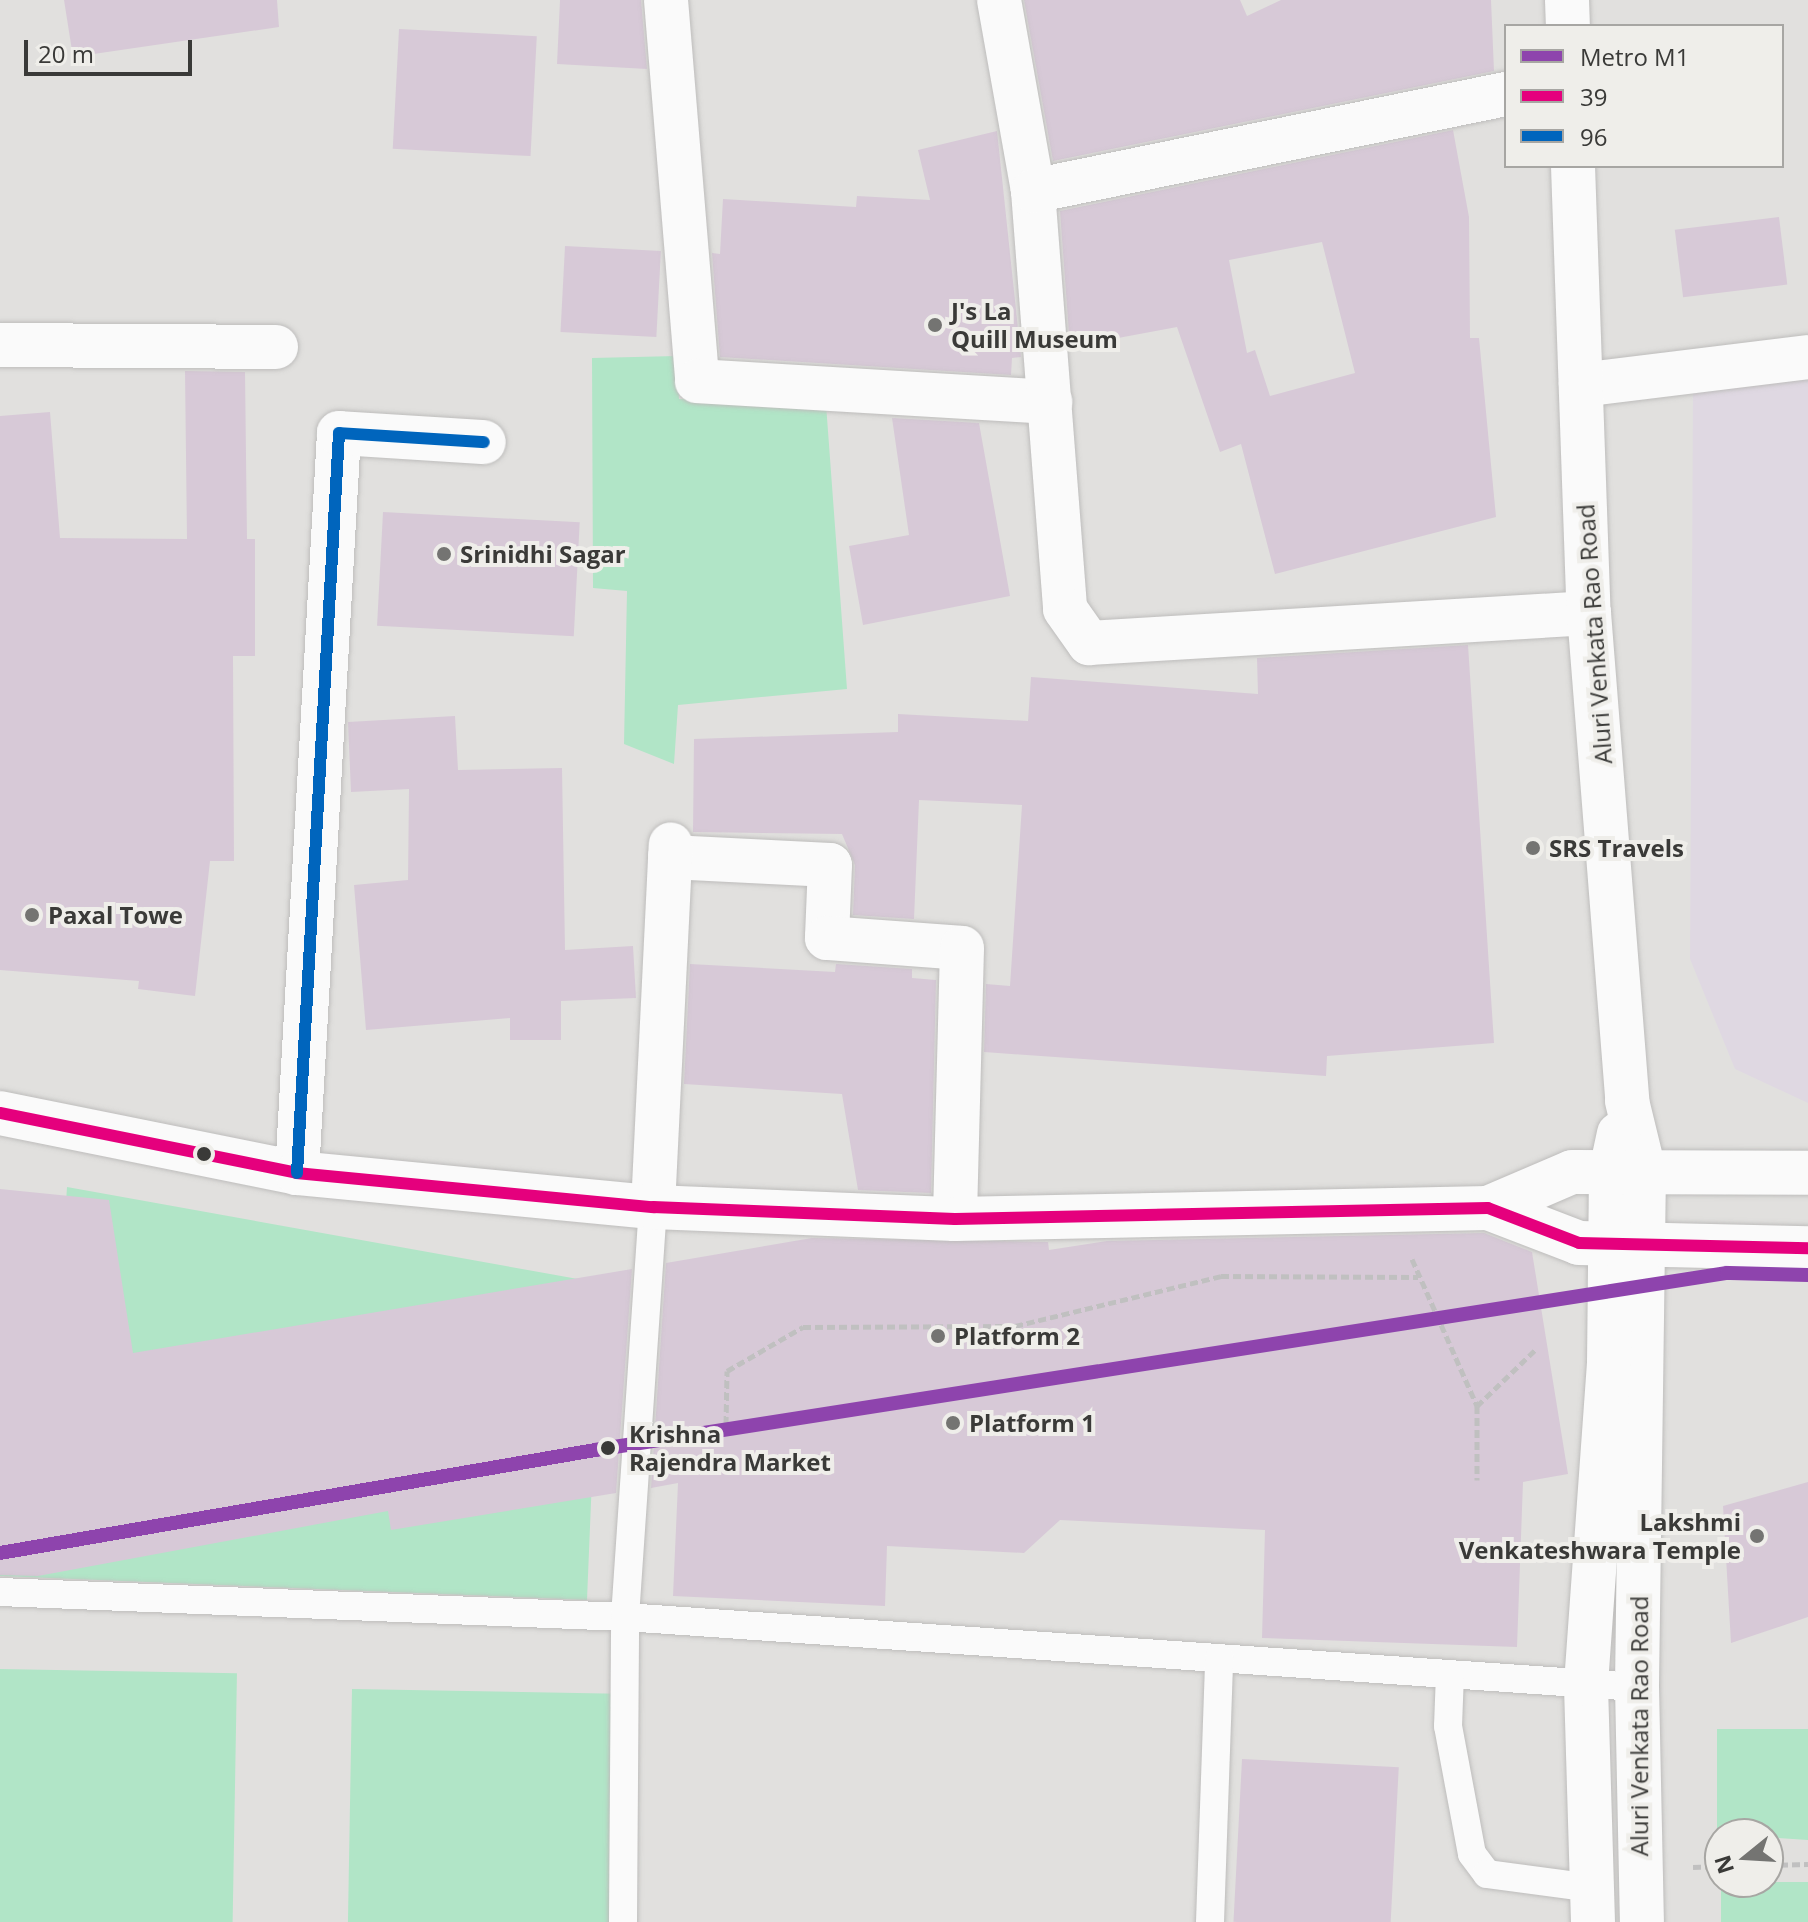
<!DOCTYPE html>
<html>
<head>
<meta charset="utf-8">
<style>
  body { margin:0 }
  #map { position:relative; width:1808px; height:1922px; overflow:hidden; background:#e1e0de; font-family:"Open Sans",sans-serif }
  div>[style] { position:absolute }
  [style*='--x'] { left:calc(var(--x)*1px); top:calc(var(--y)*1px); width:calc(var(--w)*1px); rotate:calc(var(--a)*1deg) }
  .education>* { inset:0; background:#dfd8e2 }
  .green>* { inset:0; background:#b1e5c7; transform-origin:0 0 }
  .building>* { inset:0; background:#d7c9d7; transform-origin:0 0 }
  .path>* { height:5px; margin-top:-2.5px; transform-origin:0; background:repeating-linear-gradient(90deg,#c0c0c0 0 8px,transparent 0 12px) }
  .roads { filter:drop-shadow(0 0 2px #bebdbc) drop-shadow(0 0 2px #bebdbc) }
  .service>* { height:28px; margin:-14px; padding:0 14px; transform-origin:14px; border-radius:14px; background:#fafafa }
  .minor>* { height:44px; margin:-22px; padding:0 22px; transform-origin:22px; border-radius:22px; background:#fafafa }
  .secondary>* { height:44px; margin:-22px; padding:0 22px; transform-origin:22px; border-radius:22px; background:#fafafa }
  .primary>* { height:44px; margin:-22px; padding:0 22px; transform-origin:22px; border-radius:22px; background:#fafafa }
  .bus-1>* { height:12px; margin:-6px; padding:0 6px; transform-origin:6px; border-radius:6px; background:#e5007d }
  .bus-2>* { height:12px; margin:-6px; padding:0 6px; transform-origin:6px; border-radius:6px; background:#0065bd }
  .metro-1>* { height:14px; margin:-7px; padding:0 7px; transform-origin:7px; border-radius:7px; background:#8e44ad }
  .dots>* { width:22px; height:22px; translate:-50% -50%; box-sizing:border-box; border:4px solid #efeeea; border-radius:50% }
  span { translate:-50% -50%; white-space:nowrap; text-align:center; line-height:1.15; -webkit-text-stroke:8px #efeeea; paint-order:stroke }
  .poi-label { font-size:24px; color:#3a3a38; font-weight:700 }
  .left { translate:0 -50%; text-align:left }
  .right { translate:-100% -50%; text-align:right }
  .street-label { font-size:24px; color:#3a3a38 }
  .stop-label { font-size:24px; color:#3a3a38; font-weight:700 }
  .legend { position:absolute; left:1504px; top:24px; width:280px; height:144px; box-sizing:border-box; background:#efeeea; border:2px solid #a7a6a3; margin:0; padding:10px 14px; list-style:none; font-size:24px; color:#3a3a38 }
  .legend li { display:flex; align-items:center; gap:16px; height:40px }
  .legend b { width:40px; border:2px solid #a7a6a3 }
  .north { position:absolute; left:1704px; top:1818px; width:80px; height:80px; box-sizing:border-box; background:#efeeea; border:2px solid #a7a6a3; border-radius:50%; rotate:252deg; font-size:22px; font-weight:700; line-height:32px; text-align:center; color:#3a3a38 }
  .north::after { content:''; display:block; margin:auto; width:28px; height:36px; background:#747472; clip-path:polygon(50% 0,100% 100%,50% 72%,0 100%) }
  .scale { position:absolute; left:24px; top:40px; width:168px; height:36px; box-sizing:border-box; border:4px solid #3a3a38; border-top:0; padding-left:10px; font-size:24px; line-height:28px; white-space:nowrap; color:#3a3a38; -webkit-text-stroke:6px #efeeea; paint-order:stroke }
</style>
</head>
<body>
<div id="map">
  <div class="education">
    <i style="clip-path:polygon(1808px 377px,1808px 1103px,1735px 1069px,1690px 959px,1693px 388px)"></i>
  </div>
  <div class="green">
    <i style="clip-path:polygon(677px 356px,679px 399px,826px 404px,847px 689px,678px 705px,674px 764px,624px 744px,627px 591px,593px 588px,592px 358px)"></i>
    <i style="clip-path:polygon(67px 1187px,600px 1283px,587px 1600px,0 1576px,0 1264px,62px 1265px)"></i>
    <i style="left:0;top:1669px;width:237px;height:253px;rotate:1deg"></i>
    <i style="left:352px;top:1689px;width:280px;height:233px;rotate:1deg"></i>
    <i style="clip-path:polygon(1717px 1729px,1808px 1729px,1808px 1840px,1720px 1834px,1717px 1840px)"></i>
    <i style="left:1721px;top:1882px;width:87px;height:40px"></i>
  </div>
  <div class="building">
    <i style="clip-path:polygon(64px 0,277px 0,279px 27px,73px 57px)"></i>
    <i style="clip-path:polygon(560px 0,641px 0,647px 69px,557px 64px)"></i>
    <i style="clip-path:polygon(1024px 0,1240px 0,1247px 16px,1281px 0,1491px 0,1494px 71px,1053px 161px)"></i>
    <i style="left:399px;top:29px;width:138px;height:120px;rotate:3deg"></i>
    <i style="clip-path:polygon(evenodd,1453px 130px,1469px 217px,1470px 338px,1479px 338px,1496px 517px,1275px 574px,1241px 444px,1220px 452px,1177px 327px,1070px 347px,1060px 211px,1453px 130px,1322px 242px,1355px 373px,1270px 396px,1255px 350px,1247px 353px,1229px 260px,1322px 242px)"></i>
    <i style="clip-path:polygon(997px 131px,1021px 357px,1012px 358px,1011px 375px,720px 357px,712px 253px,720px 254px,723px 199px,856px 207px,857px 196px,930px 200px,918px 150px)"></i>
    <i style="left:1779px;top:217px;width:68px;height:105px;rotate:83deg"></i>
    <i style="left:565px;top:246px;width:96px;height:86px;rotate:3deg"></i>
    <i style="clip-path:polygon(185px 371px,245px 372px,247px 539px,255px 539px,255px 656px,233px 656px,234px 861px,210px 861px,195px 996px,138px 989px,139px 981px,0 970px,0 416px,50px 412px,60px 538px,187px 539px)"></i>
    <i style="clip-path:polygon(892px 418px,979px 423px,1010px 596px,863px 625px,849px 546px,909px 535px)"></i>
    <i style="left:383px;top:512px;width:197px;height:114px;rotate:3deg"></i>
    <i style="clip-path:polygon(1468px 645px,1494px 1043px,1327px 1056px,1326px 1076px,984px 1052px,986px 984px,1010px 986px,1022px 805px,919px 800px,914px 919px,853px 915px,855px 865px,842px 834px,693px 832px,694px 739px,898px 732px,898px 714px,1028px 721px,1031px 677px,1258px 694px,1257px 658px)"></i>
    <i style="clip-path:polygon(455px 716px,458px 770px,562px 768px,565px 950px,633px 946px,636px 998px,561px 1001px,561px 1040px,510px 1040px,510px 1018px,366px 1030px,354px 885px,408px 880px,409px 789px,351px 792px,348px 722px)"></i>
    <i style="clip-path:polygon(690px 964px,835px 972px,836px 964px,912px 969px,912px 978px,936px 980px,931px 1193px,858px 1190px,842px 1094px,684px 1084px)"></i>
    <i style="clip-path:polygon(0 1189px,109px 1200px,133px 1353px,632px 1269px,616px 1493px,391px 1530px,388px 1511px,38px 1576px,0 1575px)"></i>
    <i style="clip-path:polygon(1484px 1233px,1532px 1252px,1568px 1474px,1523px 1482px,1517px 1647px,1262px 1638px,1265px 1530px,1060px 1520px,1024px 1553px,887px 1546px,885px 1606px,673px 1596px,678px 1483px,651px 1488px,666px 1263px,812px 1238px,1048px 1242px,1049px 1250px,1107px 1241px)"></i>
    <i style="clip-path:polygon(1808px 1482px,1808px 1617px,1731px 1643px,1723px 1506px)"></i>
    <i style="left:1242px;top:1759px;width:157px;height:163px;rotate:3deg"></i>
  </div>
  <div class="path">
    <i style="--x:1412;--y:1259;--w:161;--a:66.1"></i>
    <i style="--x:1477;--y:1406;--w:74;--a:90"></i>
    <i style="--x:1477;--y:1406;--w:81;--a:-44"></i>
    <i style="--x:726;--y:1424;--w:53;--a:-88.9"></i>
    <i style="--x:727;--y:1371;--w:88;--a:-30.1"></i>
    <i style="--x:803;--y:1327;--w:212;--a:-0.3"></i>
    <i style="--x:1015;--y:1326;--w:212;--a:-13.6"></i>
    <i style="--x:1221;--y:1276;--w:197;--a:0.3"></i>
    <i style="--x:1768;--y:1865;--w:40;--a:-1.4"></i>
    <i style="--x:1693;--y:1867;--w:27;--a:-2"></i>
  </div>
  <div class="roads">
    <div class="service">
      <i style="--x:0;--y:1592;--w:625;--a:2.29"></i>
      <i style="--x:625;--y:1617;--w:1014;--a:3.96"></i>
      <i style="--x:1450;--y:1674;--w:52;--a:92.2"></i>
      <i style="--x:1448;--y:1726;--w:130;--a:79.4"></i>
      <i style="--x:1472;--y:1854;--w:25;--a:53"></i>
      <i style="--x:1487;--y:1874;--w:106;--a:7.6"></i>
      <i style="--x:623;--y:1922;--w:305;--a:-89.6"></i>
      <i style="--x:625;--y:1617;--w:411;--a:-86.1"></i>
      <i style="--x:1210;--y:1922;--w:264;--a:-88"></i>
    </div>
    <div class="minor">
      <i style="--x:666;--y:0;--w:382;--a:85.3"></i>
      <i style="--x:697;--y:381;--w:354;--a:3.4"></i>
      <i style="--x:999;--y:0;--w:194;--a:79.9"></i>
      <i style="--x:1033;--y:191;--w:419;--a:85.6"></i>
      <i style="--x:1065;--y:609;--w:42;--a:54.8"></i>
      <i style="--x:1089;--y:643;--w:501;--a:-3.43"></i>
      <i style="--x:1033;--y:191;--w:483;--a:-11.6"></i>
      <i style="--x:0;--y:345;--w:276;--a:0.4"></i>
      <i style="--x:1581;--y:385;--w:229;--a:-7"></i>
      <i style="--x:670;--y:857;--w:160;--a:2.9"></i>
      <i style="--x:830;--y:865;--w:73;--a:92.4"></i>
      <i style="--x:827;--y:938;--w:135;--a:4.2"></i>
      <i style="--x:962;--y:948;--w:271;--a:91.5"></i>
      <i style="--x:297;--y:1173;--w:741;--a:-86.75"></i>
      <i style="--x:339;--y:433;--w:145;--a:3.6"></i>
      <i style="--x:653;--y:1207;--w:363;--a:-87.2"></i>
    </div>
    <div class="secondary">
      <i style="--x:1567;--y:0;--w:26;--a:88"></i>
      <i style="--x:1573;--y:166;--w:447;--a:88"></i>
      <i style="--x:1589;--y:613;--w:489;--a:85.5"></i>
      <i style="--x:1627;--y:1101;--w:72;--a:76.3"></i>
      <i style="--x:1644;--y:1171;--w:516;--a:90.78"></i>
      <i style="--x:1637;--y:1687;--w:235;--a:88.8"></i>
      <i style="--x:1593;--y:1922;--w:238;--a:-91.7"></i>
      <i style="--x:1586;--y:1684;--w:321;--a:-85.9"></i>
      <i style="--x:1609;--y:1364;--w:193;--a:-89.4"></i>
      <i style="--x:1611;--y:1171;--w:38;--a:-78"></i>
    </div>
    <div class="primary">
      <i style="--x:0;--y:1113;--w:303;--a:11.4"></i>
      <i style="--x:297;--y:1173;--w:358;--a:5.5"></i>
      <i style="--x:653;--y:1207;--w:302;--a:2.3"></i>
      <i style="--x:955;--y:1219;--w:533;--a:-1.18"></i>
      <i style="--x:1488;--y:1208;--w:97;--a:21"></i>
      <i style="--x:1579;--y:1243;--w:229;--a:1.3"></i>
      <i style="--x:1488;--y:1208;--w:91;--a:-23.2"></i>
      <i style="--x:1572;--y:1172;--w:236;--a:0.2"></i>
    </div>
  </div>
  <div class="bus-1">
    <i style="--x:0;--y:1113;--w:303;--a:11.4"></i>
    <i style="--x:297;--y:1173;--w:358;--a:5.5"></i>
    <i style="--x:653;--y:1207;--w:302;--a:2.3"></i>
    <i style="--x:955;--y:1219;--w:533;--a:-1.18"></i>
    <i style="--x:1488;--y:1208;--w:97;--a:21"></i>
    <i style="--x:1579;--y:1243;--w:229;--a:1.3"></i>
  </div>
  <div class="bus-2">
    <i style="--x:297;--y:1173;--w:741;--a:-86.75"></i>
    <i style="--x:339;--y:433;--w:145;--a:3.6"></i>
  </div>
  <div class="metro-1">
    <i style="--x:0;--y:1553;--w:604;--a:-9.82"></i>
    <i style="--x:595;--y:1450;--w:1146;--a:-8.89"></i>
    <i style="--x:1727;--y:1273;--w:81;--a:1.4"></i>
  </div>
  <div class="dots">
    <i style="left:935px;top:325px;background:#747472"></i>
    <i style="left:444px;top:554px;background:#747472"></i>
    <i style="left:1533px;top:848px;background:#747472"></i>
    <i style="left:32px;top:915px;background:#747472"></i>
    <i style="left:204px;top:1154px;background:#3a3a38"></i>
    <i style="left:938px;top:1336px;background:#747472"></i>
    <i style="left:953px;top:1423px;background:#747472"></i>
    <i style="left:608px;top:1448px;background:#3a3a38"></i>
    <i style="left:1757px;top:1536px;background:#747472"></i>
  </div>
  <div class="poi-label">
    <span class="left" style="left:951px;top:325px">J's La<br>Quill Museum</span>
    <span class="left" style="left:460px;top:554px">Srinidhi Sagar</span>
    <span class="left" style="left:1549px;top:848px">SRS Travels</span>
    <span class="left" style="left:48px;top:915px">Paxal Towe</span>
    <span class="left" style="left:954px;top:1336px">Platform 2</span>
    <span class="left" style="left:969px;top:1423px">Platform 1</span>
    <span class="right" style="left:1741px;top:1536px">Lakshmi<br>Venkateshwara Temple</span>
  </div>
  <div class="street-label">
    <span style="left:1594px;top:634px;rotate:-94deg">Aluri Venkata Rao Road</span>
    <span style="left:1639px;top:1726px;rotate:-90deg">Aluri Venkata Rao Road</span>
  </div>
  <div class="stop-label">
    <span class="left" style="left:629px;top:1448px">Krishna<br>Rajendra Market</span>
  </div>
  <ul class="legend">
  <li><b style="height:10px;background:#8e44ad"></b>Metro M1</li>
  <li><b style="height:10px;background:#e5007d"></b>39</li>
  <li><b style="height:10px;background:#0065bd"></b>96</li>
  </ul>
  <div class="north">N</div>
  <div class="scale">20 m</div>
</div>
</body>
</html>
